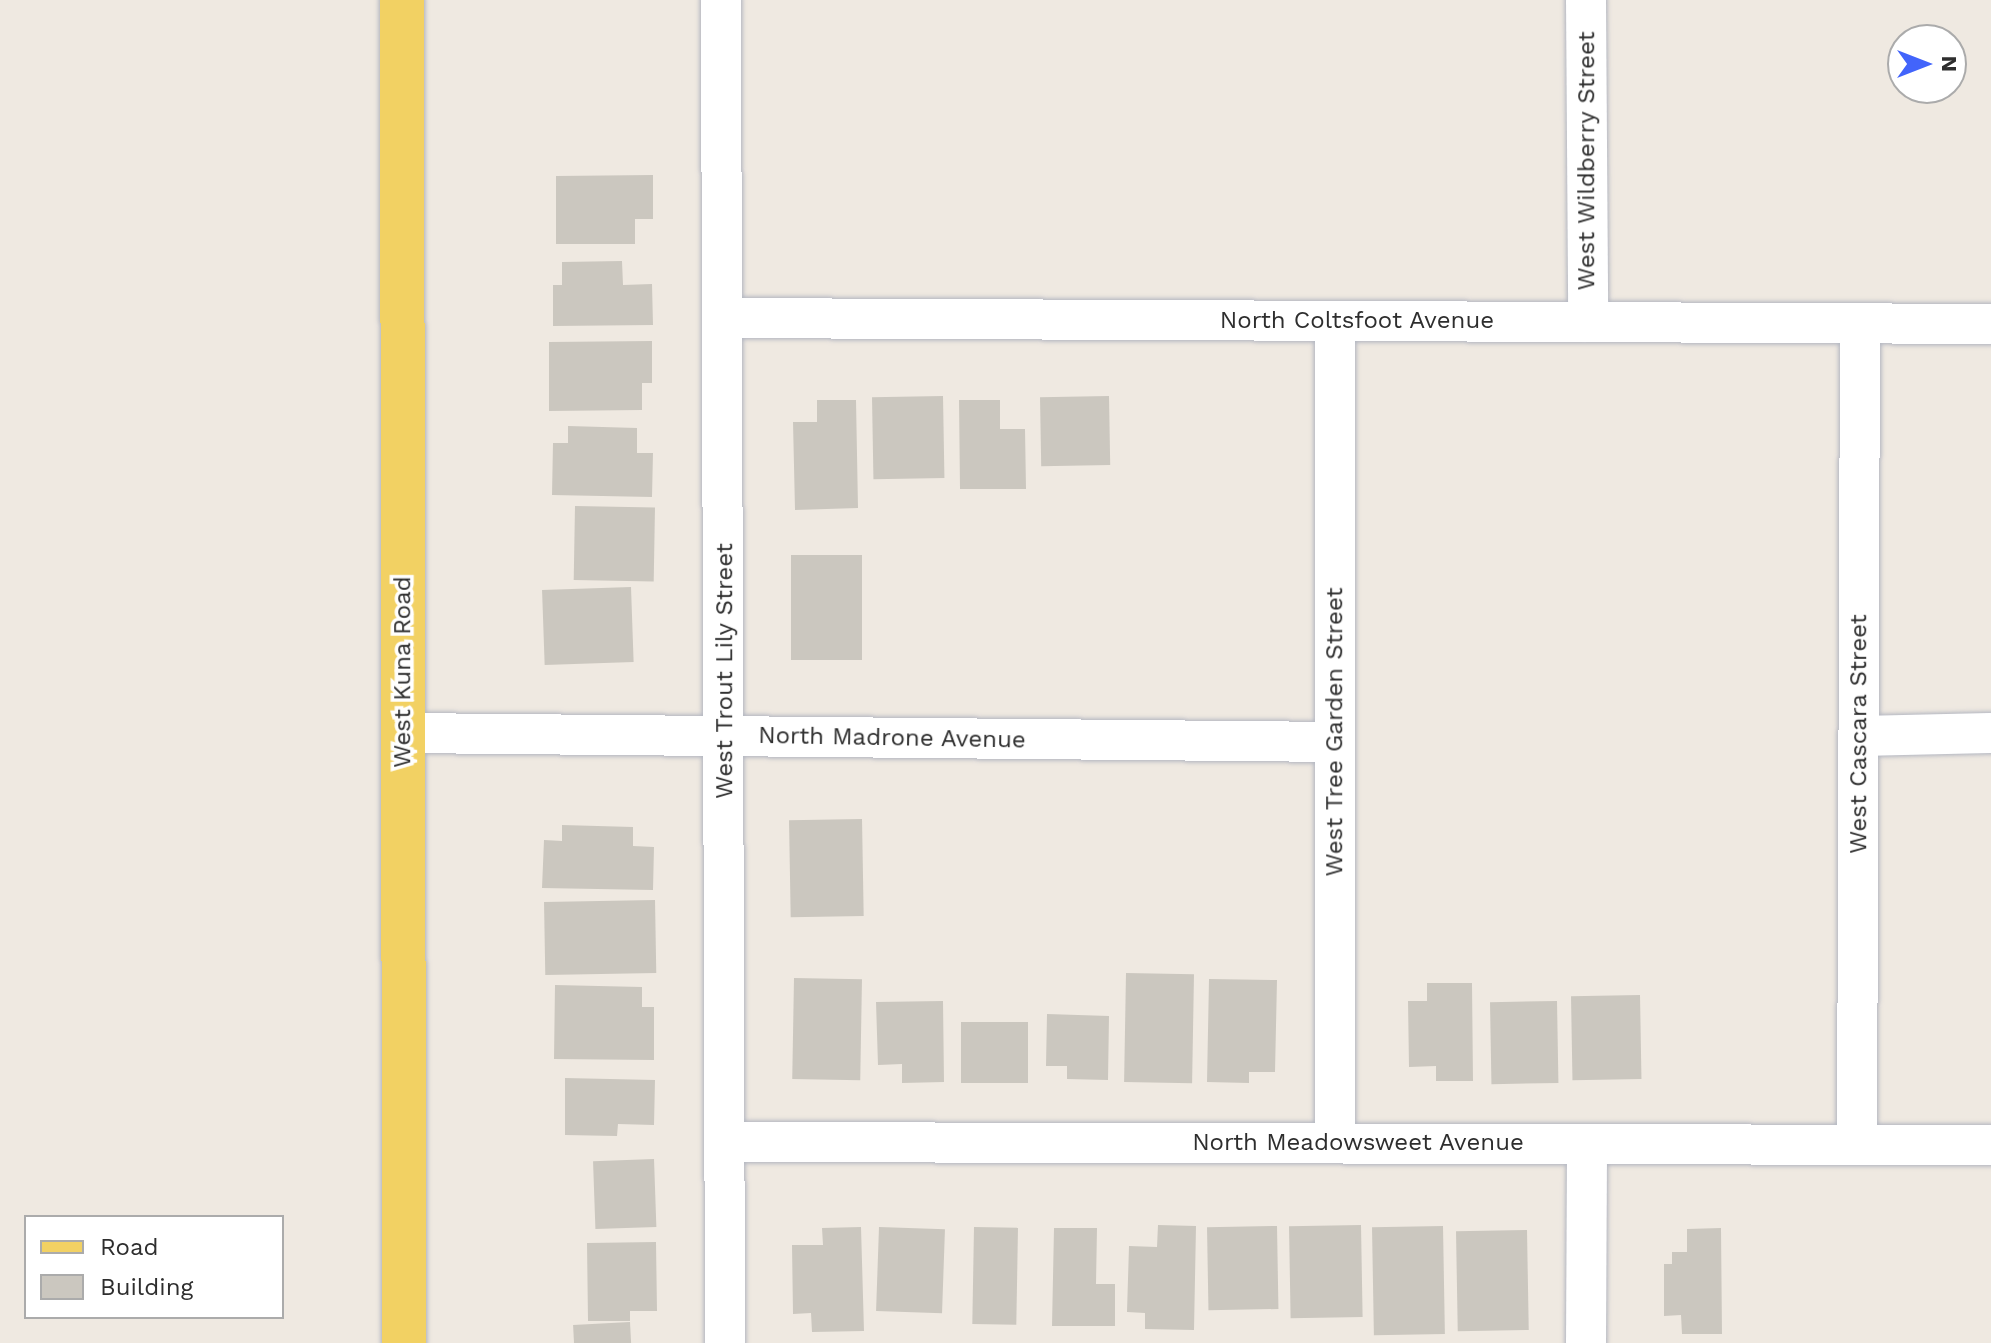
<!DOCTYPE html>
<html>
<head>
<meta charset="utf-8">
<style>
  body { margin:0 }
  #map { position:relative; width:1991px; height:1343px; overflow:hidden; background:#efe9e1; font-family:"Work Sans",sans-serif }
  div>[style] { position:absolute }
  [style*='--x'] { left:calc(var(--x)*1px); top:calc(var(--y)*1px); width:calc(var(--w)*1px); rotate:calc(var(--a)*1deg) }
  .building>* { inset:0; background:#cbc7bf; transform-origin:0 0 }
  .roads { filter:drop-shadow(0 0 2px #b4b7c1) drop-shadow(0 0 2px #b4b7c1) }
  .minor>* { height:40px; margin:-20px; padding:0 20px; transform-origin:20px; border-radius:20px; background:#fff }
  .major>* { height:44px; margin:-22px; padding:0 22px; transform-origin:22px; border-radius:22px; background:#f2d163 }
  span { translate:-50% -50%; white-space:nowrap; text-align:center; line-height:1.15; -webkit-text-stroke:7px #fff; paint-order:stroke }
  .street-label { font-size:24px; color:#2e2e2e }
  .legend { position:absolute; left:24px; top:1215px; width:260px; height:104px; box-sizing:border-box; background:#fff; border:2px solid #ababab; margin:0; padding:10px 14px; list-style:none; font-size:24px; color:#2e2e2e }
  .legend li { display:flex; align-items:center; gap:16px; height:40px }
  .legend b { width:40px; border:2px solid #ababab }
  .north { position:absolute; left:1887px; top:24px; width:80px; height:80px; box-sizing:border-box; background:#fff; border:2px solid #ababab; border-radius:50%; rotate:90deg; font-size:22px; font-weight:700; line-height:32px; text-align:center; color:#2e2e2e }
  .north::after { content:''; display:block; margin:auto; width:28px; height:36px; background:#4264fb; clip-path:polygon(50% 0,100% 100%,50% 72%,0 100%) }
</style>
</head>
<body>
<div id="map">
  <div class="building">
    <i style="clip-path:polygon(653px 175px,653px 219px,635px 219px,635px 244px,556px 244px,556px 176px)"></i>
    <i style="clip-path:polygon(622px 261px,623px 285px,652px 284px,653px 325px,553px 326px,553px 285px,562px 285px,562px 262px)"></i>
    <i style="clip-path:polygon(652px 341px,652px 383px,642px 383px,642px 410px,549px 411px,549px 342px)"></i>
    <i style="left:943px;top:396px;width:82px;height:71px;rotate:89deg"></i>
    <i style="left:1109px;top:396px;width:69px;height:69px;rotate:89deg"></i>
    <i style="clip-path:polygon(817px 400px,856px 400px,858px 508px,795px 510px,793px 422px,817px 422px)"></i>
    <i style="clip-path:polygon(959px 400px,1000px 400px,1000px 429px,1025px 429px,1026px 489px,960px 489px)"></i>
    <i style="clip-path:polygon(568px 426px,637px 428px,637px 453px,653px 453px,652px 497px,552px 495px,553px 443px,568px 443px)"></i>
    <i style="left:575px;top:506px;width:80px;height:74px;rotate:1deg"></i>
    <i style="left:791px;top:555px;width:71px;height:105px"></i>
    <i style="left:631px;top:587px;width:75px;height:89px;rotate:88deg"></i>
    <i style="left:862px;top:819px;width:97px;height:73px;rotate:89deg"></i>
    <i style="clip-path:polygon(562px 825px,633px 827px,633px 846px,654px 847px,653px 890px,542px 888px,544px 840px,562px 841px)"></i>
    <i style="left:655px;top:900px;width:73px;height:111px;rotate:89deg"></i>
    <i style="left:1126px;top:973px;width:68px;height:109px;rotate:1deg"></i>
    <i style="left:794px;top:978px;width:68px;height:101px;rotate:1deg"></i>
    <i style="clip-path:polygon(1209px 979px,1277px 980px,1275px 1072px,1249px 1072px,1249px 1083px,1207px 1082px)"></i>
    <i style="clip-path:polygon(1427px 983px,1472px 983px,1473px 1081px,1436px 1081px,1436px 1066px,1409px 1067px,1408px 1001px,1427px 1001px)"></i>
    <i style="clip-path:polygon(555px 985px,642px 987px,642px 1007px,654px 1007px,654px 1060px,554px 1059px)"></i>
    <i style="left:1640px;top:995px;width:84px;height:69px;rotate:89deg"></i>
    <i style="clip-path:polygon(943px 1001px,944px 1082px,902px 1083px,902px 1064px,878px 1065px,876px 1002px)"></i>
    <i style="left:1557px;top:1001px;width:82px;height:67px;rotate:89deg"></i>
    <i style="clip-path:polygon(1047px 1014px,1109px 1016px,1108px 1080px,1067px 1079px,1067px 1066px,1046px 1066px)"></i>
    <i style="left:961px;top:1022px;width:67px;height:61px"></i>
    <i style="clip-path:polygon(565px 1078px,655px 1080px,654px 1125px,618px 1124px,617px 1136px,565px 1135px)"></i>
    <i style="left:654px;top:1159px;width:68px;height:61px;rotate:88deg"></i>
    <i style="clip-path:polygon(1158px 1225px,1196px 1226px,1194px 1330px,1145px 1329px,1145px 1313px,1127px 1312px,1129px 1246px,1157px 1247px)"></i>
    <i style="left:1361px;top:1225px;width:92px;height:72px;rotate:89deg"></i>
    <i style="left:1277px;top:1226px;width:83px;height:70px;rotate:89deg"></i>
    <i style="left:1443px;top:1226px;width:108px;height:71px;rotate:89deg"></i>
    <i style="clip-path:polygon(861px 1227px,864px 1331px,812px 1332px,811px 1313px,793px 1314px,792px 1245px,823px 1245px,822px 1228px)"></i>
    <i style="left:879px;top:1227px;width:66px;height:84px;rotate:2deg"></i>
    <i style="left:974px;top:1227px;width:44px;height:97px;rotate:1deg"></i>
    <i style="clip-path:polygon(1054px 1228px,1097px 1228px,1096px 1284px,1115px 1284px,1115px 1326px,1052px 1326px)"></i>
    <i style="clip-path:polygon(1721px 1228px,1722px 1334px,1682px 1334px,1681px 1315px,1664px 1316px,1664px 1264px,1672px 1264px,1672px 1252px,1687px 1252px,1687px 1229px)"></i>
    <i style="left:1527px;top:1230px;width:100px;height:71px;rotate:89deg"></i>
    <i style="clip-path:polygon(656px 1242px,657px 1311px,630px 1311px,630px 1321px,588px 1321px,587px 1243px)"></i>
    <i style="left:630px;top:1322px;width:21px;height:57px;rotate:87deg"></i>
  </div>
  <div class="roads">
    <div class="minor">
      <i style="--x:721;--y:0;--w:1343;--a:89.83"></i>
      <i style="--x:1586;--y:0;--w:322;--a:89.6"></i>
      <i style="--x:723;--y:318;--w:1268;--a:0.27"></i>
      <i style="--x:1335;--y:321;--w:822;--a:90"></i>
      <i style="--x:403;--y:733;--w:931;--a:0.55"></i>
      <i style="--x:1859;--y:736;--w:132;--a:-1.3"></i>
      <i style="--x:725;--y:1142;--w:1266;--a:0.14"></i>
      <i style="--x:1857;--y:1144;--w:820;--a:-89.79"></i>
      <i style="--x:1586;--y:1343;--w:199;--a:-89.7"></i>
    </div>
    <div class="major">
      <i style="--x:402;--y:0;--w:1343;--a:89.91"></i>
    </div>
  </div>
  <div class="street-label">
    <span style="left:1587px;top:161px;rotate:-90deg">West Wildberry Street</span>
    <span style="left:1357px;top:321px">North Coltsfoot Avenue</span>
    <span style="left:725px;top:671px;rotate:-90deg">West Trout Lily Street</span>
    <span style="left:403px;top:672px;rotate:-90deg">West Kuna Road</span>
    <span style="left:1335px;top:732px;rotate:-90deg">West Tree Garden Street</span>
    <span style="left:1859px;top:734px;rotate:-90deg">West Cascara Street</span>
    <span style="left:892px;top:738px;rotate:1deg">North Madrone Avenue</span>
    <span style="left:1358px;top:1143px">North Meadowsweet Avenue</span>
  </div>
  <ul class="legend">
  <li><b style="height:10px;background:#f2d163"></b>Road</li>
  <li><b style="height:22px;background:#cbc7bf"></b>Building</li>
  </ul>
  <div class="north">N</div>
</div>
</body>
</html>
